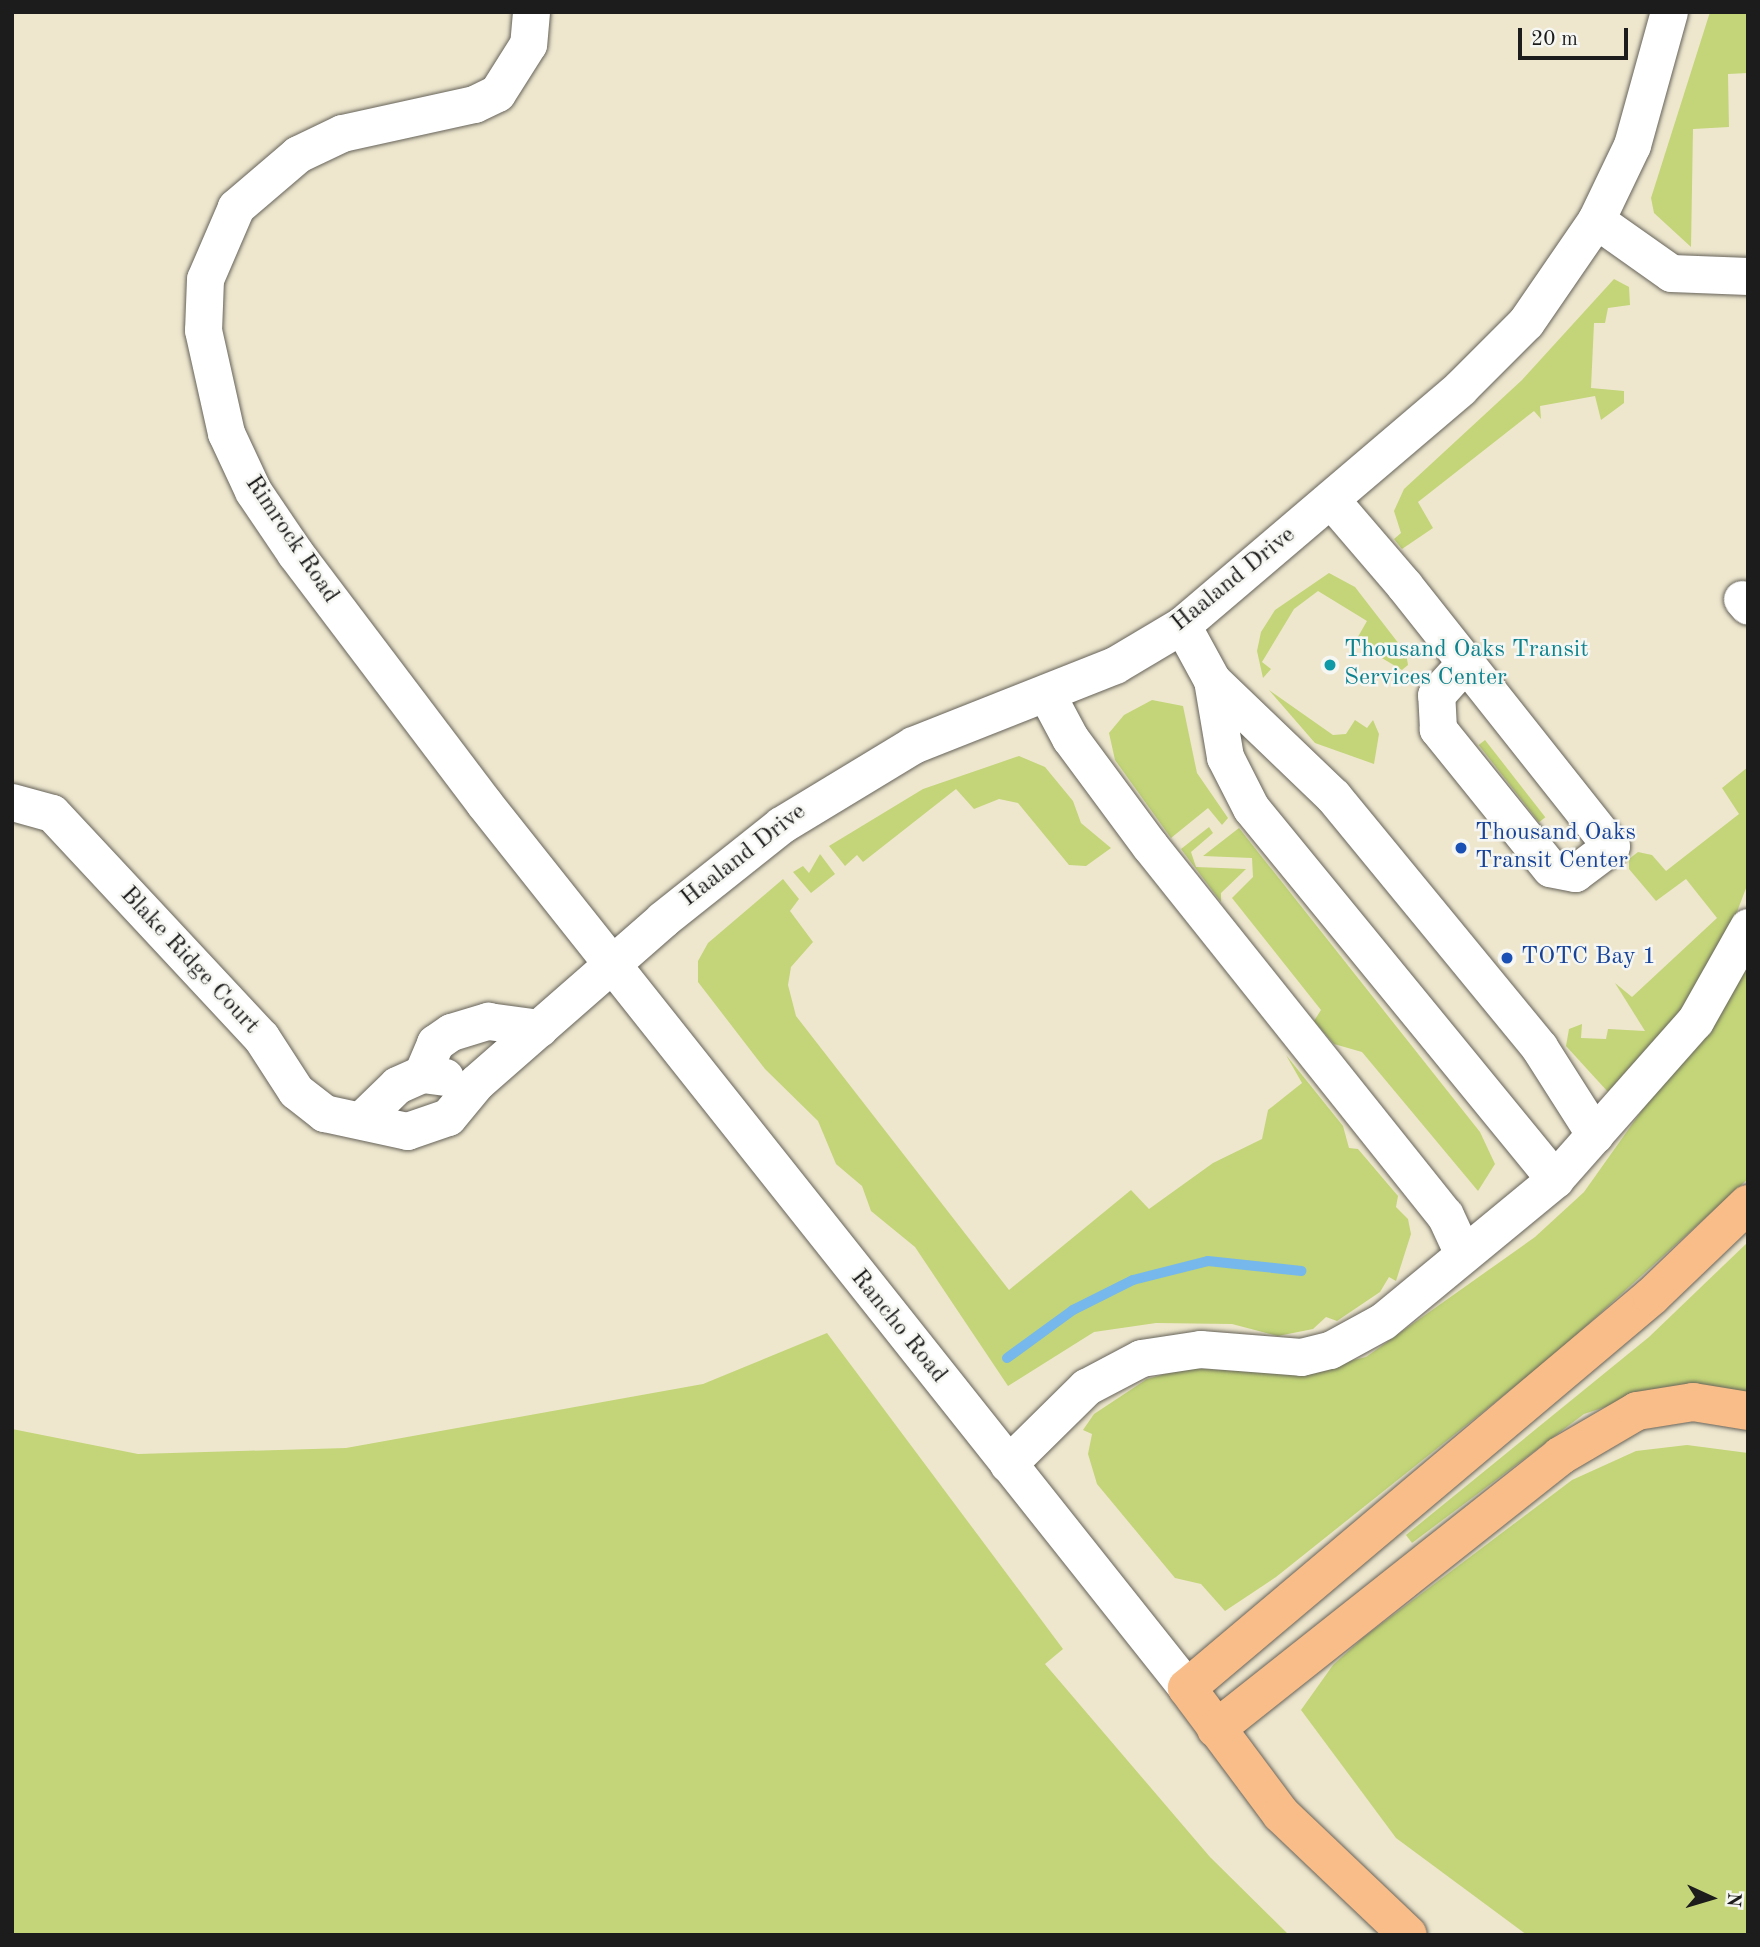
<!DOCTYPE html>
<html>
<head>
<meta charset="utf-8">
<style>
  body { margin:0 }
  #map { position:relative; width:1760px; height:1947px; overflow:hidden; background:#eee7ce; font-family:"Old Standard TT",serif }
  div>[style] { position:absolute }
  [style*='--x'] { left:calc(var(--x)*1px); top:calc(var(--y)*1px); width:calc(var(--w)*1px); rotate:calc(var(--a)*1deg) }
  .green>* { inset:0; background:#c3d578; transform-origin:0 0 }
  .stream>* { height:10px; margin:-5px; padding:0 5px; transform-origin:5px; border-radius:5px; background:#76b8eb }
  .roads { filter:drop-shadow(0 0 2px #66635a) drop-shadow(0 0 2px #66635a) }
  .minor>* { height:37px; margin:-18.5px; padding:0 18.5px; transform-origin:18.5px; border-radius:18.5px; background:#fff }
  .major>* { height:38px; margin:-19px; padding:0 19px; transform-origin:19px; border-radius:19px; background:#f8bd89 }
  .highway>* { height:38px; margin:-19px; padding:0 19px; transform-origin:19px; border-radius:19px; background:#f8bd89 }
  .dots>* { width:19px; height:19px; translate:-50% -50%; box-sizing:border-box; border:4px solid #f6f6f2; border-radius:50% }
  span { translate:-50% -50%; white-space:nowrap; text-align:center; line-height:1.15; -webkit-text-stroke:5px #f6f6f2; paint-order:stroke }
  .street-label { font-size:24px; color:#1c1c1c }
  .culture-label { font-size:24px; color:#0d838f }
  .left { translate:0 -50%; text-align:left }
  .transit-label { font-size:24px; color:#164399 }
  .frame { position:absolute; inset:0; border:14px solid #1c1c1c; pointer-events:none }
  .north { position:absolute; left:1676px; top:1863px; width:70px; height:70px; -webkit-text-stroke:5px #f6f6f2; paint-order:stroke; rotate:94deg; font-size:19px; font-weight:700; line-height:28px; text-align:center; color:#1c1c1c }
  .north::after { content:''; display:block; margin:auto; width:24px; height:32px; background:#1c1c1c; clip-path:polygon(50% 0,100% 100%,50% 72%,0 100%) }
  .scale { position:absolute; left:1518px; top:28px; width:110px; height:32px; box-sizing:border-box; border:4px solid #1c1c1c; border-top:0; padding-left:9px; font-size:21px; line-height:24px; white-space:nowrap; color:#1c1c1c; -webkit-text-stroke:5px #f6f6f2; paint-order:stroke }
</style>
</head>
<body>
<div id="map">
  <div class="green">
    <i style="clip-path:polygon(1710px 12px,1748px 12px,1748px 73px,1728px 74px,1729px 127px,1693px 129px,1691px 247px,1654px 213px,1651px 198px)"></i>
    <i style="clip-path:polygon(1614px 279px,1629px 287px,1630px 305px,1608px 308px,1605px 323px,1594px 323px,1591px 388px,1624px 391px,1624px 403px,1601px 420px,1595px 396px,1540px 406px,1541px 419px,1534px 411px,1418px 502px,1433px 528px,1402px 549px,1394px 539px,1401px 533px,1394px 511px,1404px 489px,1522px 380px)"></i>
    <i style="clip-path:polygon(1329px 573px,1355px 587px,1406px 653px,1408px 665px,1402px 670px,1355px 642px,1367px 621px,1318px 591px,1294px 609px,1262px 662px,1271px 669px,1263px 678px,1257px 651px,1261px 632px,1275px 610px)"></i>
    <i style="clip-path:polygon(1269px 690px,1333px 735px,1346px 734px,1355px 720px,1367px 728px,1373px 720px,1379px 734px,1374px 764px,1315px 743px)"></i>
    <i style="clip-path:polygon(1152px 700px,1183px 706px,1197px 773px,1228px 818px,1222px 825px,1208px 808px,1171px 838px,1115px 760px,1109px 733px,1124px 715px)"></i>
    <i style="left:1485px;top:740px;width:98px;height:8px;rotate:52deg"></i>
    <i style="clip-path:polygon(1019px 756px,1045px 767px,1073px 801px,1081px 823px,1111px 848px,1086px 866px,1069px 865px,1018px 803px,999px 799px,974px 809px,956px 789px,863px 862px,857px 855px,845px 866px,829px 846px,923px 789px)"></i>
    <i style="clip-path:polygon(1748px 767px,1748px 883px,1727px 938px,1684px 1007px,1608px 1092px,1566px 1046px,1569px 1029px,1582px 1024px,1581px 1038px,1606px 1039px,1608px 1029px,1645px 1031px,1615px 983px,1632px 997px,1717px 918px,1686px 879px,1656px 901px,1629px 869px,1629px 859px,1638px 852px,1652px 855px,1666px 871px,1739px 814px,1722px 788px)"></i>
    <i style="clip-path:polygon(1209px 827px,1213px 833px,1191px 852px,1196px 867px,1246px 869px,1221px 893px,1221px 902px,1181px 849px)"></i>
    <i style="clip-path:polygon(1239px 828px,1480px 1132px,1495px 1164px,1478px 1191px,1362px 1052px,1334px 1044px,1314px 1021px,1321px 1010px,1232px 898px,1253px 877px,1252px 858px,1203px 856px)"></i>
    <i style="clip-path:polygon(820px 854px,835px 874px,811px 893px,793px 872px,803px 866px,809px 873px)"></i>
    <i style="clip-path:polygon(783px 879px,799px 899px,790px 911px,813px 942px,791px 967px,788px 985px,796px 1016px,1009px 1290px,1131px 1190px,1149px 1209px,1213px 1163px,1262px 1139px,1268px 1110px,1302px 1083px,1286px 1055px,1343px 1126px,1349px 1148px,1358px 1149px,1398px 1196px,1396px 1207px,1408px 1219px,1411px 1234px,1396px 1281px,1389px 1277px,1380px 1292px,1337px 1321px,1326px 1317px,1313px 1329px,1278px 1336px,1232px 1324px,1156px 1323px,1094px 1332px,1008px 1386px,915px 1247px,871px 1211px,862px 1186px,836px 1164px,818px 1121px,765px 1069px,698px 982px,698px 961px,708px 943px)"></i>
    <i style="clip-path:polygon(1748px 961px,1748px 1179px,1553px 1356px,1276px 1577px,1225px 1611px,1201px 1584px,1175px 1578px,1097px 1484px,1088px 1454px,1092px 1434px,1083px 1430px,1094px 1414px,1147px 1379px,1187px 1368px,1297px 1374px,1366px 1357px,1535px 1237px,1584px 1192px)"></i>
    <i style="clip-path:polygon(1748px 1242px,1748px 1399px,1629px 1399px,1584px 1414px,1412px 1543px,1406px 1535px,1649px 1337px)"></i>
    <i style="clip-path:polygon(827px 1333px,1063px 1649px,1045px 1664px,1210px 1857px,1289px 1935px,12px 1935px,12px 1429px,138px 1454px,346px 1448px,703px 1384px)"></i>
    <i style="clip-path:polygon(1687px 1445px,1748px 1453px,1748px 1935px,1527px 1935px,1396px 1838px,1301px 1710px,1333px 1665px,1364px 1637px,1572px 1480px,1636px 1451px)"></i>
  </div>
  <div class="stream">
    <i style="--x:1007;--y:1358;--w:82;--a:-36"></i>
    <i style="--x:1073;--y:1310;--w:67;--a:-26.6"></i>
    <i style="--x:1133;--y:1280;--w:77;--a:-14.2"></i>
    <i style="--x:1208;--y:1261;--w:94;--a:6.1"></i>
  </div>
  <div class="roads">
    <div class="minor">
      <i style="--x:531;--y:12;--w:32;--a:95"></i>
      <i style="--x:528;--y:44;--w:58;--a:122.3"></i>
      <i style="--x:497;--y:93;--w:25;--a:154"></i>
      <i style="--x:474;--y:104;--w:135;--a:167.6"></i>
      <i style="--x:342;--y:133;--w:49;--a:154.5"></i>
      <i style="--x:298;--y:154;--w:82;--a:139.5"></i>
      <i style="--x:236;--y:207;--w:78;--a:113.3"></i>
      <i style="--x:205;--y:279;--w:51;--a:92.2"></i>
      <i style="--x:203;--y:330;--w:106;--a:77.4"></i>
      <i style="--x:226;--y:433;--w:64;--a:65"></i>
      <i style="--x:253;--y:491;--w:75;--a:55.9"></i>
      <i style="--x:295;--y:553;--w:313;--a:52.9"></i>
      <i style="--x:484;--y:803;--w:1130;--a:51.54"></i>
      <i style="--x:1596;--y:220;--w:92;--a:35.2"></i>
      <i style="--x:1671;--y:273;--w:77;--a:2.2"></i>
      <i style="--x:1332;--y:501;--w:111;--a:49.4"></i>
      <i style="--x:1404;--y:585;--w:333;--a:51.6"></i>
      <i style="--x:1611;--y:846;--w:45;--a:143.1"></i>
      <i style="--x:1575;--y:873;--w:25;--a:-169"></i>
      <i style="--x:1550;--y:868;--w:179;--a:-128.9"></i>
      <i style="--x:1438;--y:729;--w:34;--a:-93"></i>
      <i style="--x:1436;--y:695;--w:42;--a:-47.9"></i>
      <i style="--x:1742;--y:599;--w:9;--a:49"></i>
      <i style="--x:1182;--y:625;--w:63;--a:61.4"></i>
      <i style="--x:1212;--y:680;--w:168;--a:43.8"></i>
      <i style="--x:1333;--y:796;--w:325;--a:50.6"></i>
      <i style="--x:1539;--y:1047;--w:104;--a:57.5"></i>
      <i style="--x:1212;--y:680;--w:78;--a:80.4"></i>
      <i style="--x:1225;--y:757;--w:57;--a:63"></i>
      <i style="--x:1251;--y:808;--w:480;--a:50.7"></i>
      <i style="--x:1047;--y:695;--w:49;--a:61.9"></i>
      <i style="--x:1070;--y:738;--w:134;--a:53.5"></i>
      <i style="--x:1150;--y:846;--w:472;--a:51.4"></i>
      <i style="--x:1445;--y:1215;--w:43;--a:65.2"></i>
      <i style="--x:12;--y:802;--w:41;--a:15.4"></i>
      <i style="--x:52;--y:813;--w:306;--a:47"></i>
      <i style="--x:261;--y:1037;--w:64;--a:57.1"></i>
      <i style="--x:296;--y:1091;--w:36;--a:38"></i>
      <i style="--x:324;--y:1113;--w:85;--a:12.2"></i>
      <i style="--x:407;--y:1131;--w:43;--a:-18.9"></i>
      <i style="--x:448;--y:1117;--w:45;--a:-50.4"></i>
      <i style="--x:477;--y:1082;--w:247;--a:-41.2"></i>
      <i style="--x:663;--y:919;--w:151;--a:-38.5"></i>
      <i style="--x:781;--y:825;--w:154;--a:-31.2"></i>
      <i style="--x:913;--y:745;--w:217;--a:-21.6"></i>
      <i style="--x:1115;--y:665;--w:78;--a:-30.8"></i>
      <i style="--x:1182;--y:625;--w:365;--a:-40.4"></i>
      <i style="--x:1460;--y:388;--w:93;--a:-45"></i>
      <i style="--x:1526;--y:322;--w:124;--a:-55.5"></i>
      <i style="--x:1596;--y:220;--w:83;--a:-64.4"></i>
      <i style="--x:1632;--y:145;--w:138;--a:-74.5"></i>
      <i style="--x:422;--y:1074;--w:34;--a:-67"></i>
      <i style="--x:435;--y:1043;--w:19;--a:-35"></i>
      <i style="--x:451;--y:1032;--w:39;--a:-17"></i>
      <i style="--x:488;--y:1021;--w:52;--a:7.7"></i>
      <i style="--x:363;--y:1118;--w:47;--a:-44.1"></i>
      <i style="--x:397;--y:1085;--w:27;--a:-24"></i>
      <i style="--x:422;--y:1074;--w:23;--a:7"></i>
      <i style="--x:1008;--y:1464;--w:110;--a:-44.6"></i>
      <i style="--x:1086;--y:1387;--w:62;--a:-27.8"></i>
      <i style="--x:1141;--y:1358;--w:60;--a:-8.7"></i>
      <i style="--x:1200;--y:1349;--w:101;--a:4.5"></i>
      <i style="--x:1301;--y:1357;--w:30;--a:-14"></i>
      <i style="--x:1330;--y:1350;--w:60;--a:-28.7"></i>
      <i style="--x:1383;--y:1321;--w:223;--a:-39.5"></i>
      <i style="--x:1555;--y:1179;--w:211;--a:-48.5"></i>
      <i style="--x:1695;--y:1021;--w:108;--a:-60.6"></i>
    </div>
    <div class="major">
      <i style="--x:1187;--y:1688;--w:157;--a:53.3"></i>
      <i style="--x:1281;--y:1814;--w:175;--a:43.6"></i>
    </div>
    <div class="highway">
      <i style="--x:1187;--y:1688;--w:608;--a:-40.13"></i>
      <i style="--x:1652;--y:1296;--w:133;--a:-43.8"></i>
      <i style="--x:1216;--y:1729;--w:439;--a:-38.4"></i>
      <i style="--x:1560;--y:1456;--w:89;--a:-30.3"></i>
      <i style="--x:1637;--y:1411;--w:57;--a:-9.1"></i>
      <i style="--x:1693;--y:1402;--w:56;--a:9.3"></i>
    </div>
  </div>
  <div class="dots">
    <i style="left:1330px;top:665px;background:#0f9aa8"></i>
    <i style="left:1461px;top:848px;background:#1a4fb4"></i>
    <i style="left:1507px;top:958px;background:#1a4fb4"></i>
  </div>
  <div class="street-label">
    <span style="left:291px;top:540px;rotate:56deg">Rimrock Road</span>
    <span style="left:1234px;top:580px;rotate:-39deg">Haaland Drive</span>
    <span style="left:744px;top:856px;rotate:-38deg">Haaland Drive</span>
    <span style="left:189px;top:961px;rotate:47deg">Blake Ridge Court</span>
    <span style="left:898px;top:1327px;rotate:51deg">Rancho Road</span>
  </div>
  <div class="culture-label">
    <span class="left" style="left:1344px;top:665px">Thousand Oaks Transit<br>Services Center</span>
  </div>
  <div class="transit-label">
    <span class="left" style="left:1475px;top:848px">Thousand Oaks<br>Transit Center</span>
    <span class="left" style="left:1521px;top:958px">TOTC Bay 1</span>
  </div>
  <div class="frame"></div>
  <div class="north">N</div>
  <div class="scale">20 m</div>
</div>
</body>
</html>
